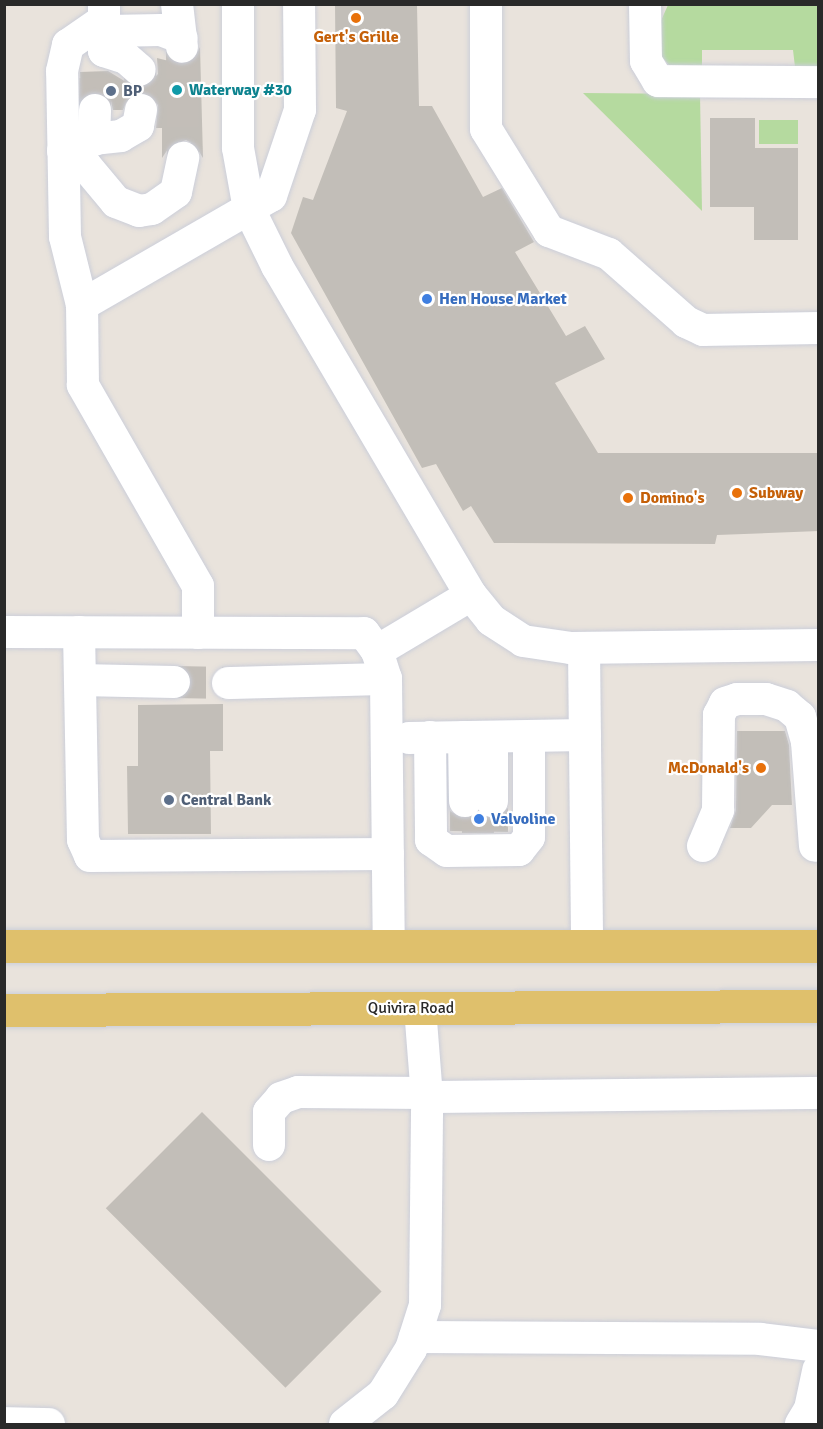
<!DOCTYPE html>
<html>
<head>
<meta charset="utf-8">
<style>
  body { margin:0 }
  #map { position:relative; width:823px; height:1429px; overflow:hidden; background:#e9e3dc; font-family:Signika,sans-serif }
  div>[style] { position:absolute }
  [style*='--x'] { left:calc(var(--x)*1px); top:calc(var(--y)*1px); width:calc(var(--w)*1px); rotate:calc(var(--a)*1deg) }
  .green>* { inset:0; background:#b5da9f; transform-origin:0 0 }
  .building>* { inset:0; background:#c2beb8; transform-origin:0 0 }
  .minor-tunnel>* { height:32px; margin-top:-16px; transform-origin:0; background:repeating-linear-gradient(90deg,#c3beb8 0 32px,transparent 0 48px) }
  .roads { filter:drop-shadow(0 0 2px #cbced9) drop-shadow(0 0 2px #cbced9) }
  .minor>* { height:32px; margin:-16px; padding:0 16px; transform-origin:16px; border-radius:16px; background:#fff }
  .major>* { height:33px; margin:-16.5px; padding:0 16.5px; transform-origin:16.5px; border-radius:16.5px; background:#dfc06c }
  .dots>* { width:16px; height:16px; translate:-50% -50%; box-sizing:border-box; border:3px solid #fff; border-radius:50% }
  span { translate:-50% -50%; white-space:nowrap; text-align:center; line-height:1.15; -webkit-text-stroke:4.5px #fff; paint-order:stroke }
  .food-label { font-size:16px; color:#c56008; font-weight:700 }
  .left { translate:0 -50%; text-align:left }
  .right { translate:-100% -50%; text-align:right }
  .culture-label { font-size:16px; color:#0d838f; font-weight:700 }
  .service-label { font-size:16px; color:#4e5e75; font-weight:700 }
  .shop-label { font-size:16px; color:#366cbe; font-weight:700 }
  .street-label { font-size:16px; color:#292929 }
  .frame { position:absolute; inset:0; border:6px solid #292929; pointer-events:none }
</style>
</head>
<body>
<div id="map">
  <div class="green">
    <i style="clip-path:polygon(668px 5px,818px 5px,818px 67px,795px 67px,793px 50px,702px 50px,702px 67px,669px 65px,662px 57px,659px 25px)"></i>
    <i style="clip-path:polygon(583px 93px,700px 94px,702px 211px)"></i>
    <i style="left:759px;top:120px;width:39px;height:24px"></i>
  </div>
  <div class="building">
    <i style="clip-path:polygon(335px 4px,417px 5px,419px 106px,432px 106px,483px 197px,502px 188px,534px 242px,515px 252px,566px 336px,585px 326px,605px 359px,555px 383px,598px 453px,819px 453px,819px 531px,717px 535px,715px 544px,494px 543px,471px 506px,463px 511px,436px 464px,422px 468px,291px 233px,303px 197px,313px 200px,347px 111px,336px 108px)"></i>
    <i style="clip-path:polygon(200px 47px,203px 158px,195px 145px,186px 140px,170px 146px,162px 158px,162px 128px,156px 128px,158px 105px,145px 92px,128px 98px,123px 110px,113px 110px,111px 101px,96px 92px,81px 100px,80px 72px,108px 71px,136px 88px,145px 87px,158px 74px,157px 58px,185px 65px,193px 61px)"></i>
    <i style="clip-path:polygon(710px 118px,755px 118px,755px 148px,798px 148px,798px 240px,754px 240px,754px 207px,710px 207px)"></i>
    <i style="clip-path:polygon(223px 704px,223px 751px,210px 751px,211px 834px,128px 834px,127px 766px,138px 766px,138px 705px)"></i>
    <i style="clip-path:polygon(737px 731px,785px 731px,789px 745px,792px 805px,772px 805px,751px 828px,730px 828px,736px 810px)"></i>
    <i style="clip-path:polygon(508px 808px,508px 832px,450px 831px,450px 811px,465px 819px,478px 812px,493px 819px)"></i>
    <i style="left:202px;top:1112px;width:254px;height:136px;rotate:45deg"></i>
  </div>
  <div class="minor-tunnel">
    <i style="--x:182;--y:47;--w:111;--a:89.5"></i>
    <i style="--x:140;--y:70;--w:40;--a:88.6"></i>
    <i style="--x:95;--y:110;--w:39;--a:-89"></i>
    <i style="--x:174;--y:682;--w:54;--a:1.1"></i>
    <i style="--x:478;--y:801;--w:35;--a:90"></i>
  </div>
  <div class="roads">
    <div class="minor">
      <i style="--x:177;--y:4;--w:43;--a:83.4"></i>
      <i style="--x:238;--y:4;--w:144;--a:90"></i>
      <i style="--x:238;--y:148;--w:62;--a:79.8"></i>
      <i style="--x:249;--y:209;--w:64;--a:63.8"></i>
      <i style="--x:277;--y:266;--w:382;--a:59.5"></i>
      <i style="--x:471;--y:595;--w:32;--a:51"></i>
      <i style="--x:491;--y:620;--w:38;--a:33"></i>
      <i style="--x:523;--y:641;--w:49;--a:8.3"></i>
      <i style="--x:571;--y:648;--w:247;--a:-0.7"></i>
      <i style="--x:486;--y:4;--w:125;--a:90"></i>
      <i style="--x:486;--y:129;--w:120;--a:58.3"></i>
      <i style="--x:549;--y:231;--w:64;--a:21"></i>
      <i style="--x:609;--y:254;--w:103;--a:41.4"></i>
      <i style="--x:686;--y:322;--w:19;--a:25"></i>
      <i style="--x:703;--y:330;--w:115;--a:-1"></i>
      <i style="--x:645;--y:4;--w:57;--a:89"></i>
      <i style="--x:646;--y:61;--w:23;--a:59"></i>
      <i style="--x:658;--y:81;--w:160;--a:0.4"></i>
      <i style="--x:104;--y:20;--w:12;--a:70"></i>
      <i style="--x:108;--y:31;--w:53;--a:-1.1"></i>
      <i style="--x:161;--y:30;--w:22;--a:21"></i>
      <i style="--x:104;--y:28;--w:23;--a:90"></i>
      <i style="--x:104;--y:51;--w:23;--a:18"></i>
      <i style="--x:126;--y:58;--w:18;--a:41"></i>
      <i style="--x:141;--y:110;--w:16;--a:101"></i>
      <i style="--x:138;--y:126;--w:20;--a:150"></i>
      <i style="--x:121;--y:136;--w:45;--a:173.7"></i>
      <i style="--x:76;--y:141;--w:16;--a:142"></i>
      <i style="--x:63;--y:151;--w:27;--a:33"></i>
      <i style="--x:86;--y:166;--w:47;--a:50.2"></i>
      <i style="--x:116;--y:202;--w:25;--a:21"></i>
      <i style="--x:139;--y:211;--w:13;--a:-9"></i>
      <i style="--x:152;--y:209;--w:29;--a:-35"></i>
      <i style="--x:176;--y:192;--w:35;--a:-78"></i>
      <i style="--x:94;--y:140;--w:30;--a:-88"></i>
      <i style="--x:82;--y:305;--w:70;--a:-104"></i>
      <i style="--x:65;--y:237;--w:166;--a:-91"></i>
      <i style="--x:62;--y:71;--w:27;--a:-77"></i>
      <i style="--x:68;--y:45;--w:44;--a:-34.8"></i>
      <i style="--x:104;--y:20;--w:16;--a:-90"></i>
      <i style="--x:4;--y:632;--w:360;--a:0.2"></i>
      <i style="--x:364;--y:633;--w:22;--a:54"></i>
      <i style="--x:377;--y:651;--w:29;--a:72"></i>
      <i style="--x:386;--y:679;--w:267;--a:89.4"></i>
      <i style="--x:79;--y:632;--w:208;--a:88.9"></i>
      <i style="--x:83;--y:840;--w:17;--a:66"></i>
      <i style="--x:90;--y:856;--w:298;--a:-0.4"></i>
      <i style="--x:198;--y:633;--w:47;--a:-90"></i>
      <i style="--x:198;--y:586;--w:232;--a:-119.8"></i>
      <i style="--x:83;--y:385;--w:80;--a:-90.7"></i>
      <i style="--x:82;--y:305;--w:218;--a:-30"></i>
      <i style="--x:271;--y:196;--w:91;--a:-71.4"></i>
      <i style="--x:300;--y:110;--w:106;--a:-90.5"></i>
      <i style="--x:584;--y:648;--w:298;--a:89.4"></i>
      <i style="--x:377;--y:651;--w:109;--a:-30.8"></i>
      <i style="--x:80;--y:680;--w:94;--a:1.2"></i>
      <i style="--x:228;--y:683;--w:158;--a:-1.5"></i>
      <i style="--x:430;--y:737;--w:103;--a:89.4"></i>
      <i style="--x:431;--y:840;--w:19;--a:35"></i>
      <i style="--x:447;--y:851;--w:72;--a:-0.8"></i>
      <i style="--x:519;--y:850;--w:16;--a:-52"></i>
      <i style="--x:529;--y:837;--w:101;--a:-90"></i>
      <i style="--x:464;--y:737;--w:64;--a:89.1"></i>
      <i style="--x:492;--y:737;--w:64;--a:90"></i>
      <i style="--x:409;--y:738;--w:176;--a:-1"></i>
      <i style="--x:703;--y:846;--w:39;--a:-67"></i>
      <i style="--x:718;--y:810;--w:95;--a:-89.4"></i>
      <i style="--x:719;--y:715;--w:13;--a:-63"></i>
      <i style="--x:725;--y:703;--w:13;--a:-18"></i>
      <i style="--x:737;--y:699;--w:29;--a:0"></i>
      <i style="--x:766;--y:699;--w:22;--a:18"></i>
      <i style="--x:787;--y:706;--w:17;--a:40"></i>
      <i style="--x:800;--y:717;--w:26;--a:74"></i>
      <i style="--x:807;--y:742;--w:104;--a:85.6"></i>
      <i style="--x:420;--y:1008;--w:89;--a:85.5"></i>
      <i style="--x:427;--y:1097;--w:391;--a:-0.6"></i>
      <i style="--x:269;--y:1145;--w:33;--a:-90"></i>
      <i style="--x:269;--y:1112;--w:18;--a:-49"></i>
      <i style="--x:281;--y:1098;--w:18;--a:-19"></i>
      <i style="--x:298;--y:1092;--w:129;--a:0.4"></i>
      <i style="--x:415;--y:1337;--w:345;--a:0.3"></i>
      <i style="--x:760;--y:1339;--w:58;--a:6.9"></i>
      <i style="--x:4;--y:1423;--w:45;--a:1.3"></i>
      <i style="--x:345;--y:1424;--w:48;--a:-38.3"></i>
      <i style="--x:383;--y:1394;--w:53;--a:-58.1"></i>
      <i style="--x:411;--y:1349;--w:46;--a:-72.3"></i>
      <i style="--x:425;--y:1305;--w:208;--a:-89.4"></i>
      <i style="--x:801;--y:1424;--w:17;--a:-59"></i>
      <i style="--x:810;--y:1409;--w:40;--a:-78"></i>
    </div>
    <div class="major">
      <i style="--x:4;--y:946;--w:814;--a:0"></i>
      <i style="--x:4;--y:1010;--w:814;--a:-0.28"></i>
    </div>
  </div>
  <div class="dots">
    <i style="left:356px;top:18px;background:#e8710a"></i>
    <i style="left:177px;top:90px;background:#0f9aa8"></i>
    <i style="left:111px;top:91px;background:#5c6f8a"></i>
    <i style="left:427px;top:299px;background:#3f7fe0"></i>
    <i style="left:737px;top:493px;background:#e8710a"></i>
    <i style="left:628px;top:498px;background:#e8710a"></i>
    <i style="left:761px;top:768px;background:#e8710a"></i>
    <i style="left:169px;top:800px;background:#5c6f8a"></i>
    <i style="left:479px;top:819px;background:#3f7fe0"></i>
  </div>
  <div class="food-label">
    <span style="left:356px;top:37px">Gert's Grille</span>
    <span class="left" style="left:749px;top:493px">Subway</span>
    <span class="left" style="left:640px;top:498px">Domino's</span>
    <span class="right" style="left:749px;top:768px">McDonald's</span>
  </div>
  <div class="culture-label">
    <span class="left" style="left:189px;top:90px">Waterway #30</span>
  </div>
  <div class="service-label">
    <span class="left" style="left:123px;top:91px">BP</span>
    <span class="left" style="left:181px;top:800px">Central Bank</span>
  </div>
  <div class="shop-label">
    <span class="left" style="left:439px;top:299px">Hen House Market</span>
    <span class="left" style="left:491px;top:819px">Valvoline</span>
  </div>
  <div class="street-label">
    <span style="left:411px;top:1008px">Quivira Road</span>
  </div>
  <div class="frame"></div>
</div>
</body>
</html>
